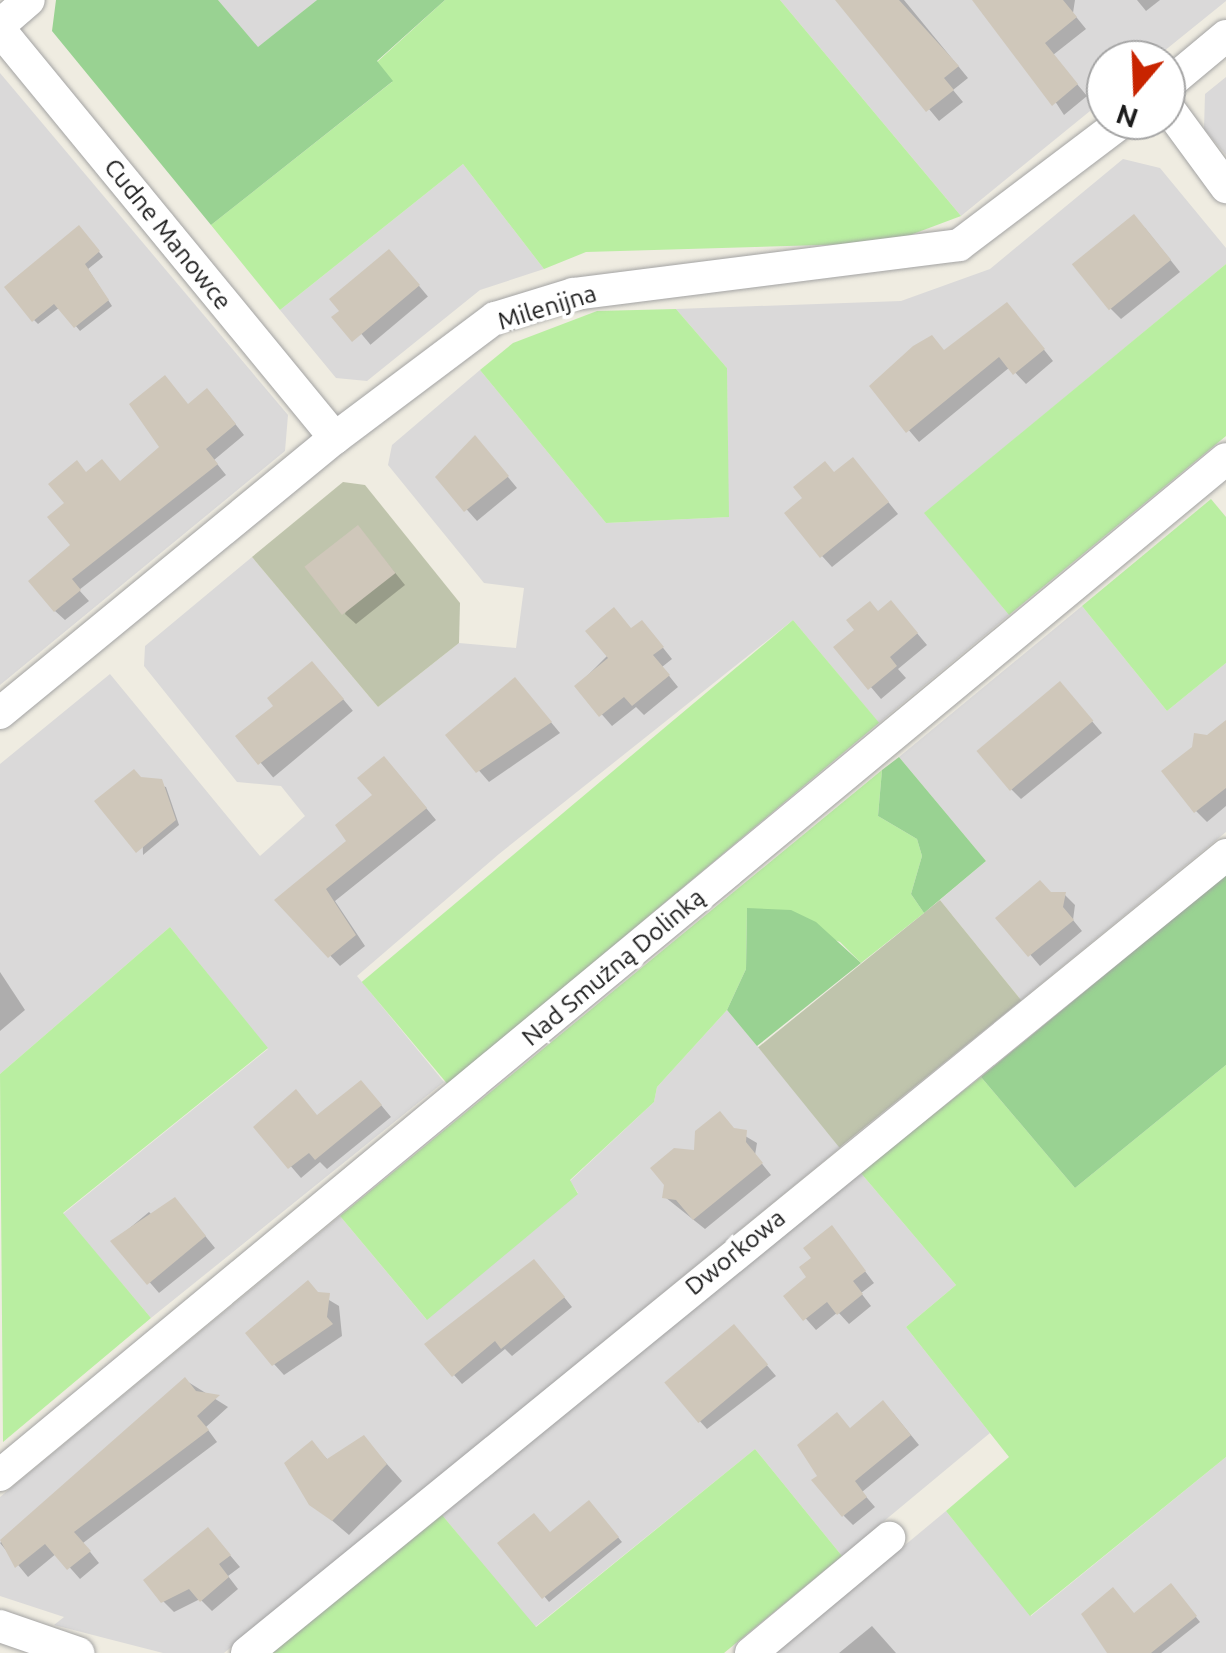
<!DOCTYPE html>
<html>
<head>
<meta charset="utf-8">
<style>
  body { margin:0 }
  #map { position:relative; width:1226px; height:1653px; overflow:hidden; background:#efece1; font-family:Ubuntu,sans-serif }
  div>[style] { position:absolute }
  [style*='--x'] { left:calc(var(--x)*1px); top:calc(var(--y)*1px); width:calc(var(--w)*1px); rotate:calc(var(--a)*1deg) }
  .residential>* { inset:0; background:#dad9d9 }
  .construction>* { inset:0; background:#bfc4ac; transform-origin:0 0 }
  .grass>* { inset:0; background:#b9eea1; transform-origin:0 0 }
  .forest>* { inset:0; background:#99d292 }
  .shadow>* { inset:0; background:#0003; transform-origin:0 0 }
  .building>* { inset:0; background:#cfc7ba; transform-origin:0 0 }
  .roads { filter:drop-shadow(0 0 2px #a3a3a3) drop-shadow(0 0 2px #a3a3a3) }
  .minor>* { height:32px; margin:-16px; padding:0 16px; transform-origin:16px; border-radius:16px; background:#fff }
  span { translate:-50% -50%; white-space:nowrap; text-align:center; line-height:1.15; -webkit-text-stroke:8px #fff; paint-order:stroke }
  .street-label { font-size:25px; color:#1c1c1c }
  .north { position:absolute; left:1086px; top:40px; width:100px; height:100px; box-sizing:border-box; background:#fff; border:2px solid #a4a4a4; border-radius:50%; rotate:199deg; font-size:28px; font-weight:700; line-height:40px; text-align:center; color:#1c1c1c }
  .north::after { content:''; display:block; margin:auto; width:35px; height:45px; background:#c82400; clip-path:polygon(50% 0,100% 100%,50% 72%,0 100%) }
</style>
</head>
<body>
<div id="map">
  <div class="residential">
    <i style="clip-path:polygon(218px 0,317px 0,258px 48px)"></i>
    <i style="clip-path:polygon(780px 0,1226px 0,1226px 1px,1153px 60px,1106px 60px,1106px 98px,961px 216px)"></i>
    <i style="clip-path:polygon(0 73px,288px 415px,285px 451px,0 685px)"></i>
    <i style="clip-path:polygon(1226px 77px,1226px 155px,1204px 129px,1205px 94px)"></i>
    <i style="clip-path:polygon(1123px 159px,1160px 168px,1226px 248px,1226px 264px,925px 513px,1009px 615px,879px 723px,793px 620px,499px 854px,357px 976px,444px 1082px,151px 1318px,63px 1214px,268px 1049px,170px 927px,0 1074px,0 764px,110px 674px,260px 856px,305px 816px,281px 786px,237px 782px,144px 666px,145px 646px,252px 557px,378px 707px,459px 643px,516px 648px,524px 588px,484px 583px,388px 465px,392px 445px,480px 370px,606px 523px,728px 517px,727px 368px,676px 309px,901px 301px,990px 269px)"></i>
    <i style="clip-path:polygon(463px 164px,544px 269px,480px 290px,367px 381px,336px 378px,280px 310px)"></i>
    <i style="clip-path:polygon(1082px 606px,1167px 711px,1226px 663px,1226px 832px,1021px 1000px,940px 900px,986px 861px,899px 757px)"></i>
    <i style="clip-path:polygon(727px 1010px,842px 1146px,224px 1653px,163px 1653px,54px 1625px,64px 1617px,0 1596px,0 1497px,340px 1216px,426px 1319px,578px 1193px,570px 1181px,654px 1102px,657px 1087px)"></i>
    <i style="clip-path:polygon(860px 1172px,956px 1285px,906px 1327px,990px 1433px,842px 1556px,755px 1449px,535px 1627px,442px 1515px)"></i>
    <i style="clip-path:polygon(1226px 1457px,1226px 1653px,775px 1653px,946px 1511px,1031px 1616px)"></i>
  </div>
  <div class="construction">
    <i style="clip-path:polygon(343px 482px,365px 485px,460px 603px,459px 643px,378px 707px,252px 557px)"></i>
    <i style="left:940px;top:900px;width:129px;height:234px;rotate:51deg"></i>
  </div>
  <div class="grass">
    <i style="clip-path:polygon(445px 0,780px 0,961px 216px,889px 243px,586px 252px,544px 269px,463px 164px,280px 310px,211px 225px,392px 82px,377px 62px)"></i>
    <i style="clip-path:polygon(1226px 264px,1226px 436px,1009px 615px,924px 513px)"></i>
    <i style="clip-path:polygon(676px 309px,727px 368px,729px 517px,606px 523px,480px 370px,513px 343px,597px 311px)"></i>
    <i style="clip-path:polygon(1211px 499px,1226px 517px,1226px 663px,1167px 711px,1082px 606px)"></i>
    <i style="left:793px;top:620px;width:134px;height:563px;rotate:50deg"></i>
    <i style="clip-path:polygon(882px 770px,878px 816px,917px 839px,922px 856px,911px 894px,924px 913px,861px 963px,840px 942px,747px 908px,746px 969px,727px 1010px,657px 1087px,654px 1102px,570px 1180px,578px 1194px,427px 1320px,340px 1216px)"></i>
    <i style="clip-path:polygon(170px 927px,268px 1048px,63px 1213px,151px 1318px,3px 1442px,0 1074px)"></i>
    <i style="clip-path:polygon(1226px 1065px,1226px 1457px,1030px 1616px,946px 1511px,1009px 1457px,906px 1327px,956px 1285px,860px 1172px,981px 1077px,1075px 1188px)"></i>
    <i style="clip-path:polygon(755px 1449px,842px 1556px,724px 1653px,272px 1653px,442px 1515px,536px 1627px)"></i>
  </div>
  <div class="forest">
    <i style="clip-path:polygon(56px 0,218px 0,258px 47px,317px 0,445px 0,377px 61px,393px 81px,211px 225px,52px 31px)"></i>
    <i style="clip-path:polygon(899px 757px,986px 861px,924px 913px,911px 894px,922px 856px,917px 839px,878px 816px,882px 770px)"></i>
    <i style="clip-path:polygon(1226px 875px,1226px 1065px,1075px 1188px,981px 1077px)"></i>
    <i style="clip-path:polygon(747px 908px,791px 910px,816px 922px,861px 963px,757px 1046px,727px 1010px,746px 969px)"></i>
  </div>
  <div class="shadow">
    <i style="clip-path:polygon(838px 0,904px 0,968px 78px,953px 90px,963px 102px,939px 121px)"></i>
    <i style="clip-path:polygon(989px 0,1075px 0,1073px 13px,1086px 29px,1053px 55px,1087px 96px,1064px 115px)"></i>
    <i style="clip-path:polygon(1137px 0,1160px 0,1146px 11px)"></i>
    <i style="clip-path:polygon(1145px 228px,1180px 272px,1121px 319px,1110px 308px)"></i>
    <i style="clip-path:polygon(84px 233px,103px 257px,88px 269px,112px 306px,80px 331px,60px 307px,38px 324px,34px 320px)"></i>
    <i style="left:399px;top:262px;width:45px;height:75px;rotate:50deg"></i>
    <i style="clip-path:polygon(1017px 316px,1053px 361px,1026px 384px,1010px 367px,919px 442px,872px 387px)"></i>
    <i style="clip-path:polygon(217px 401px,244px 435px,214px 460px,226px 475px,79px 590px,89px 601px,65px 620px,55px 611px,74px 545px,67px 504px,87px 474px,121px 483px,162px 447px,189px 406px)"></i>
    <i style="clip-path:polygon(485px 449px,517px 488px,477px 521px,438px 477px)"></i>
    <i style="clip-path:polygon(863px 471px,898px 514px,832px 567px,822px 556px,835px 475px)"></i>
    <i style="clip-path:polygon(368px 539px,405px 585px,356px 624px,345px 614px)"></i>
    <i style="clip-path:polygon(878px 613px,901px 614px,927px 645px,898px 669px,906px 678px,881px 699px,837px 647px)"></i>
    <i style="clip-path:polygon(632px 631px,652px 634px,672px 659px,662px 667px,678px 687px,644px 715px,636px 707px,612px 726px,577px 686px)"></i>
    <i style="left:322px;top:674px;width:48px;height:104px;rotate:50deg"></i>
    <i style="clip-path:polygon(525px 691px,560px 733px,489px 782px,448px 735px)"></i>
    <i style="clip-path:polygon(1070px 695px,1102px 733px,1021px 799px,1011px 789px)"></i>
    <i style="clip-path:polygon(1226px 727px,1226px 806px,1207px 822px,1196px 811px,1194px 748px)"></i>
    <i style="clip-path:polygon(394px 769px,436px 820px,335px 901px,365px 946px,340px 966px,278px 900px,350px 841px)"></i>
    <i style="clip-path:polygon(141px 780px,166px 787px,179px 825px,143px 855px)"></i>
    <i style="clip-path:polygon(1051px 894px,1065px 895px,1075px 905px,1073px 920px,1082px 931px,1040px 966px,999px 918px)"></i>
    <i style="clip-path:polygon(0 972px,25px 1010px,0 1031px)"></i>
    <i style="clip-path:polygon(371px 1093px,391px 1117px,327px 1169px,320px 1162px,301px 1178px,257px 1127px,318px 1118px)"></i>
    <i style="clip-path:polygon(735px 1130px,757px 1143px,755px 1155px,771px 1175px,705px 1229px,665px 1197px,696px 1152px)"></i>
    <i style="clip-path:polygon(185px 1211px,215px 1248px,159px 1293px,114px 1241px,149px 1212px,154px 1217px)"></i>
    <i style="clip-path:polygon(832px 1228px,874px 1283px,861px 1293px,871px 1306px,849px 1324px,838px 1312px,816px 1330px,786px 1296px,809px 1277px)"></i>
    <i style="clip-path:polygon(543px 1271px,572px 1307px,512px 1356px,505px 1349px,462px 1384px,454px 1375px)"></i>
    <i style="clip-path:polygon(319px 1294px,339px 1306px,342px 1336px,284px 1375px,274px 1364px)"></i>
    <i style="clip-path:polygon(744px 1338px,776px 1376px,707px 1429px,697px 1418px)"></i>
    <i style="clip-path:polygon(185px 1380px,228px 1407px,206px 1427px,217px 1442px,83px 1543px,99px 1563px,80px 1579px,57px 1553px,28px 1577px,0 1543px)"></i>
    <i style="clip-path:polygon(893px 1413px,919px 1445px,862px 1492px,875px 1507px,853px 1525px,844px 1516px,851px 1430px)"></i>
    <i style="clip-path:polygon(364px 1438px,402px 1481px,349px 1535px,315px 1506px,312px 1444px,329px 1461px)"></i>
    <i style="clip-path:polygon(594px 1508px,622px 1542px,549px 1602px,500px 1543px,550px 1535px)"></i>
    <i style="clip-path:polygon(218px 1541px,240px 1567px,228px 1576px,238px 1589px,212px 1611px,200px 1599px,174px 1612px,163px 1601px)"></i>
    <i style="clip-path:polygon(1175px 1591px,1200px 1622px,1161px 1653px,1116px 1653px,1135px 1616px)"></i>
    <i style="clip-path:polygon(872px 1626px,896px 1653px,839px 1653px)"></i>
  </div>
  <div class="building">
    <i style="clip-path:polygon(835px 0,899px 0,959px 66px,944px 78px,954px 90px,926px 112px)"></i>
    <i style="clip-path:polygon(972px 0,1063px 0,1077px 17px,1045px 43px,1078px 84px,1052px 106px)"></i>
    <i style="left:1134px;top:214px;width:59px;height:80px;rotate:51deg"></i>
    <i style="clip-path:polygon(79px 225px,100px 251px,85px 264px,109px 300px,74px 328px,54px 304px,32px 322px,4px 287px)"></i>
    <i style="clip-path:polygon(389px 249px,420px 285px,352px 342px,331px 317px,339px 311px,329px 299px)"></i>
    <i style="clip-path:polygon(1007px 302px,1045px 349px,1013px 375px,999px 357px,906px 433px,869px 386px,913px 346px,932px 335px,944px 350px)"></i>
    <i style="clip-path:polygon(165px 375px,188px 404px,207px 388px,236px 424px,206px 449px,218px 464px,72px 579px,81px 590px,54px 612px,28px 581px,70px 545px,47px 517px,64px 503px,48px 484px,77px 460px,86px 472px,102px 459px,120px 481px,159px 447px,129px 404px)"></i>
    <i style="clip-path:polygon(475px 435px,509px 476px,464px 512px,435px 477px)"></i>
    <i style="clip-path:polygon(853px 457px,889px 502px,820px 558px,784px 513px,802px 498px,793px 487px,825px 461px,834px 472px)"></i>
    <i style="left:358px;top:525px;width:61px;height:68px;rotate:52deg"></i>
    <i style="clip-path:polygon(891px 600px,918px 633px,890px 657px,897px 666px,868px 690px,833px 647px,854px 630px,846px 620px,870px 601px,878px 611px)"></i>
    <i style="clip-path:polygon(614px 607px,631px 628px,642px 620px,664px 647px,653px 655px,670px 675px,632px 706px,624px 697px,599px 717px,574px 686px,608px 658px,585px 631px)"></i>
    <i style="clip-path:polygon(312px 661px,344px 699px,258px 765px,235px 736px,273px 706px,267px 698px)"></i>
    <i style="clip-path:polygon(515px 677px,552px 722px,476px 773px,445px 735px)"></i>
    <i style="left:1060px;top:681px;width:52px;height:109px;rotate:50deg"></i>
    <i style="clip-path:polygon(1226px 720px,1226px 788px,1194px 813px,1161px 771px,1192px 747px,1194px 733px,1207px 735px)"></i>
    <i style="clip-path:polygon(384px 756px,427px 808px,326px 889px,356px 935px,328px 958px,274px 900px,346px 841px,335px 825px,372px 795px,357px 778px)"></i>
    <i style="clip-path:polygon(134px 769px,141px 777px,162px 779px,176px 820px,136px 853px,94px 801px)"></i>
    <i style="clip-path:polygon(1040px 880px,1051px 892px,1066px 892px,1063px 907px,1074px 920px,1028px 957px,995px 918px)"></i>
    <i style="clip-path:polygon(361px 1080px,382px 1105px,315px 1160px,309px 1153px,288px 1169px,253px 1127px,296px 1089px,317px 1115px)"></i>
    <i style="clip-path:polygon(720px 1111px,734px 1128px,747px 1130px,746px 1142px,763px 1163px,693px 1220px,676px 1200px,662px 1198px,664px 1185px,650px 1168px,674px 1148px,694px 1150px,695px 1131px)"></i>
    <i style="clip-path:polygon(175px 1197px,206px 1236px,147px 1285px,110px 1241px)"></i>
    <i style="clip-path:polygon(832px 1225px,866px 1271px,853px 1281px,863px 1294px,837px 1315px,827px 1302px,803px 1321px,783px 1296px,806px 1277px,799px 1267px,811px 1258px,803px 1248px)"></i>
    <i style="clip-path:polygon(534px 1259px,565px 1297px,501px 1349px,495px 1341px,452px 1377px,424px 1344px)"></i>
    <i style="clip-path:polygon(308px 1280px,318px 1292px,330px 1293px,327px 1317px,333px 1324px,272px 1366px,245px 1333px)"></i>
    <i style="left:734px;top:1324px;width:53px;height:91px;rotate:50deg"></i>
    <i style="clip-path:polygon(185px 1377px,196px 1391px,220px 1395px,197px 1416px,209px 1430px,74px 1532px,91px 1551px,67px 1570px,45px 1544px,15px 1568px,0 1540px)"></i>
    <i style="clip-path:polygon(883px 1400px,911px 1435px,855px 1481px,867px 1497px,842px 1517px,811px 1480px,817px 1476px,797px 1445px,837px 1412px,850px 1428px)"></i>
    <i style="clip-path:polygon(364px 1435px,387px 1464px,332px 1521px,309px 1505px,284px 1463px,312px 1440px,327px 1459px)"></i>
    <i style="clip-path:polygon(589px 1500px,619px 1537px,542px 1599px,497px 1543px,534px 1513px,550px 1532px)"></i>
    <i style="clip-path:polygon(208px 1527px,231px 1555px,219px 1564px,229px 1577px,200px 1602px,189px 1589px,161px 1603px,143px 1580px)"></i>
    <i style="clip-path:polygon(1171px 1583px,1197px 1616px,1151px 1653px,1107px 1653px,1081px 1614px,1113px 1587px,1134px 1613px)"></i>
  </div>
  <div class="roads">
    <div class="minor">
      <i style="--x:0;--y:25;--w:38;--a:-41"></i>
      <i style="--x:0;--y:30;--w:528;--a:50.61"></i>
      <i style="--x:1166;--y:86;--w:78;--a:-39.8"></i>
      <i style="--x:1166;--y:105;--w:102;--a:53.8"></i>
      <i style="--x:0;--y:713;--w:433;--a:-39.4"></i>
      <i style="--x:335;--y:438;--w:200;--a:-36.9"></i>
      <i style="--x:495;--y:318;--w:82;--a:-17.1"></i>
      <i style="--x:573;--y:294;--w:389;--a:-7.2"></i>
      <i style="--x:959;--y:245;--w:207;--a:-37.1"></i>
      <i style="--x:0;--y:1475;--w:1592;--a:-39.65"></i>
      <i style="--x:0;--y:1626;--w:83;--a:19.1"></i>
      <i style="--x:247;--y:1653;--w:1263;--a:-39.18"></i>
      <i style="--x:751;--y:1653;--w:180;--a:-39.8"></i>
    </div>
  </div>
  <div class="street-label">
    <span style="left:168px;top:234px;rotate:51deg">Cudne Manowce</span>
    <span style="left:547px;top:307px;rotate:-17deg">Milenijna</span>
    <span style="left:613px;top:967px;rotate:-40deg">Nad Smużną Dolinką</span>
    <span style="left:735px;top:1252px;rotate:-39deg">Dworkowa</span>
  </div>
  <div class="north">N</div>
</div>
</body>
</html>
